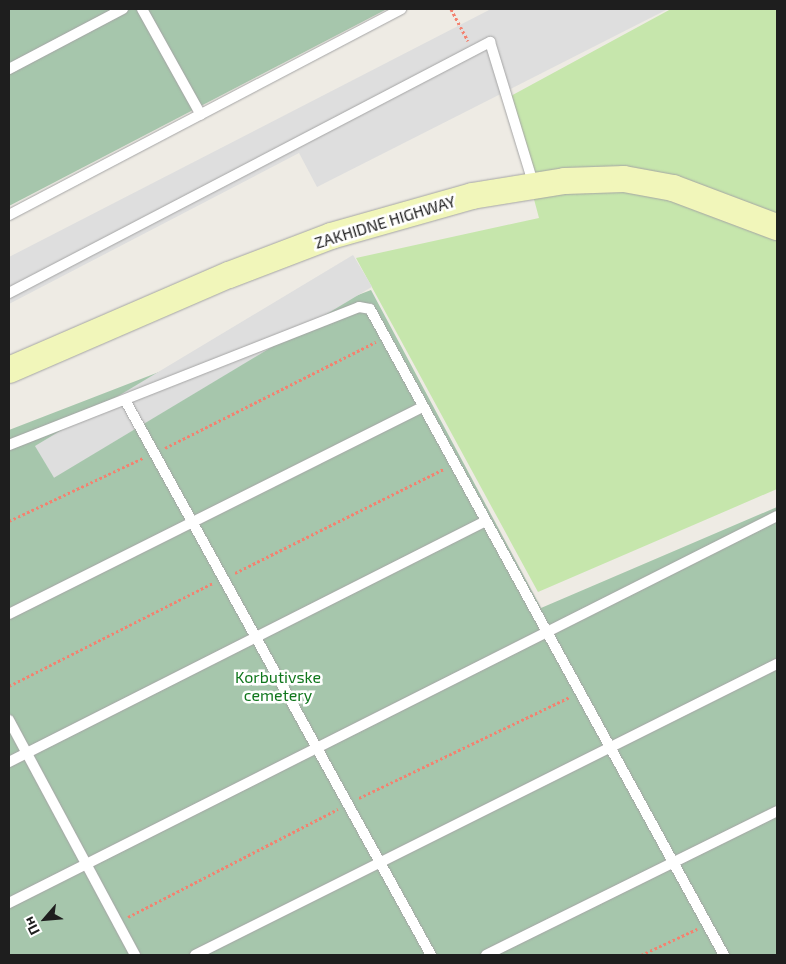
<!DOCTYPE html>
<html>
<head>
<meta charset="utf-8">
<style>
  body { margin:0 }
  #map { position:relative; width:786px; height:964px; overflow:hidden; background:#eeebe4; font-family:"Exo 2",sans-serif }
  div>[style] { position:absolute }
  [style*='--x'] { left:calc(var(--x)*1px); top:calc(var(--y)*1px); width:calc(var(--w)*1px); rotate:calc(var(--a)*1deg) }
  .grass>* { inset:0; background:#c6e6ac }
  .cemetery>* { inset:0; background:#a6c6ac }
  .parking>* { inset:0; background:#dedede; transform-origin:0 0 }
  .path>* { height:3px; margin-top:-1.5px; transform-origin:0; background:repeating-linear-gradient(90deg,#f38270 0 2.5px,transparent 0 5px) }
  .roads { filter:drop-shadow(0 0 1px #a5a5a5) drop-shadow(0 0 1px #a5a5a5) }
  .service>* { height:10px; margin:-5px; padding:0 5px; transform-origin:5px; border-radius:5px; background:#fff }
  .secondary>* { height:26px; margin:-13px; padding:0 13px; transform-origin:13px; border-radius:13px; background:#f1f6ba }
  span { translate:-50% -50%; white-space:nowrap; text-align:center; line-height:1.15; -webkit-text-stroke:5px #fff; paint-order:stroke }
  .street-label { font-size:16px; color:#1e1e1e }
  .park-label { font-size:16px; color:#10771d }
  .frame { position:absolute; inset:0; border:10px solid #1e1e1e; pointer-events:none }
  .north { position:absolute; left:20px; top:894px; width:50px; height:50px; -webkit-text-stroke:4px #fff; paint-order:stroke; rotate:243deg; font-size:14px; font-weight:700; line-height:20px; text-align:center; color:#1e1e1e }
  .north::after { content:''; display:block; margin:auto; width:18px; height:22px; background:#1e1e1e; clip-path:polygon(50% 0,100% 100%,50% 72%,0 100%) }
</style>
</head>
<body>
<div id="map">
  <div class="grass">
    <i style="clip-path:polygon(671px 9px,777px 9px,777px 489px,538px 592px,356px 258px,539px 218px,507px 98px)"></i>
  </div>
  <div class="cemetery">
    <i style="clip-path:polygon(9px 9px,387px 9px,9px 206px)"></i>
    <i style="clip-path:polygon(371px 290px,541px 608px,777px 507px,777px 955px,9px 955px,9px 430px)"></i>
  </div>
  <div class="parking">
    <i style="clip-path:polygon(491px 9px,668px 9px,317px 187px,299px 153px,9px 304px,9px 257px)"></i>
    <i style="left:353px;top:255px;width:37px;height:371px;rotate:59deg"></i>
  </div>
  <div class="path">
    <i style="--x:451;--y:9;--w:36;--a:62"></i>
    <i style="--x:165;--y:448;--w:236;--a:-26.7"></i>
    <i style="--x:9;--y:521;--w:148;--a:-25.2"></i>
    <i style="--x:235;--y:573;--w:233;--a:-26.5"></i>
    <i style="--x:9;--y:686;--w:229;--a:-26.8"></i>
    <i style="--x:359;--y:798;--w:234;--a:-25.6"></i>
    <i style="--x:128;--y:917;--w:236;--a:-27.2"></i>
    <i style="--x:641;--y:955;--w:62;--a:-24.9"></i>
  </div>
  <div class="roads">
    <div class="service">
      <i style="--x:142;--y:9;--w:121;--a:60.9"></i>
      <i style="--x:9;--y:69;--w:129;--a:-27.8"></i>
      <i style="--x:9;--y:215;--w:443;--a:-27.7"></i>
      <i style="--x:9;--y:293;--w:543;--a:-27.56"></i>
      <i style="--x:490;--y:42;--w:151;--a:73"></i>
      <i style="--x:125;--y:400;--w:634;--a:61.13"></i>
      <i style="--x:9;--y:445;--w:376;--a:-21.5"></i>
      <i style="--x:359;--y:307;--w:11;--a:10"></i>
      <i style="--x:370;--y:309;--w:737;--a:61.28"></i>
      <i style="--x:9;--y:614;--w:463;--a:-26.6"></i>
      <i style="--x:9;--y:720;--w:267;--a:61.8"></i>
      <i style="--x:9;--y:762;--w:532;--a:-26.81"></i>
      <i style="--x:9;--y:903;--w:860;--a:-26.74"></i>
      <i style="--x:195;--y:955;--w:651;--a:-26.57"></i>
      <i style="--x:486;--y:955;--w:325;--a:-26.3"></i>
    </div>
    <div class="secondary">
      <i style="--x:9;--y:370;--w:240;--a:-23.4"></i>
      <i style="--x:229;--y:275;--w:109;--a:-20.9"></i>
      <i style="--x:331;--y:236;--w:147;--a:-15.8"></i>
      <i style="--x:472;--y:196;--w:94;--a:-9.2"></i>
      <i style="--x:565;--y:181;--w:59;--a:-1.9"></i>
      <i style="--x:624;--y:179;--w:50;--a:10.4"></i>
      <i style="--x:673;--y:188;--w:111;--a:20.6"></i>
    </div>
  </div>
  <div class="street-label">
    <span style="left:385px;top:222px;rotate:-17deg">ZAKHIDNE HIGHWAY</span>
  </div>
  <div class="park-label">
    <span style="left:278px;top:686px">Korbutivske<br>cemetery</span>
  </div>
  <div class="frame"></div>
  <div class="north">Пн</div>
</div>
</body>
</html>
